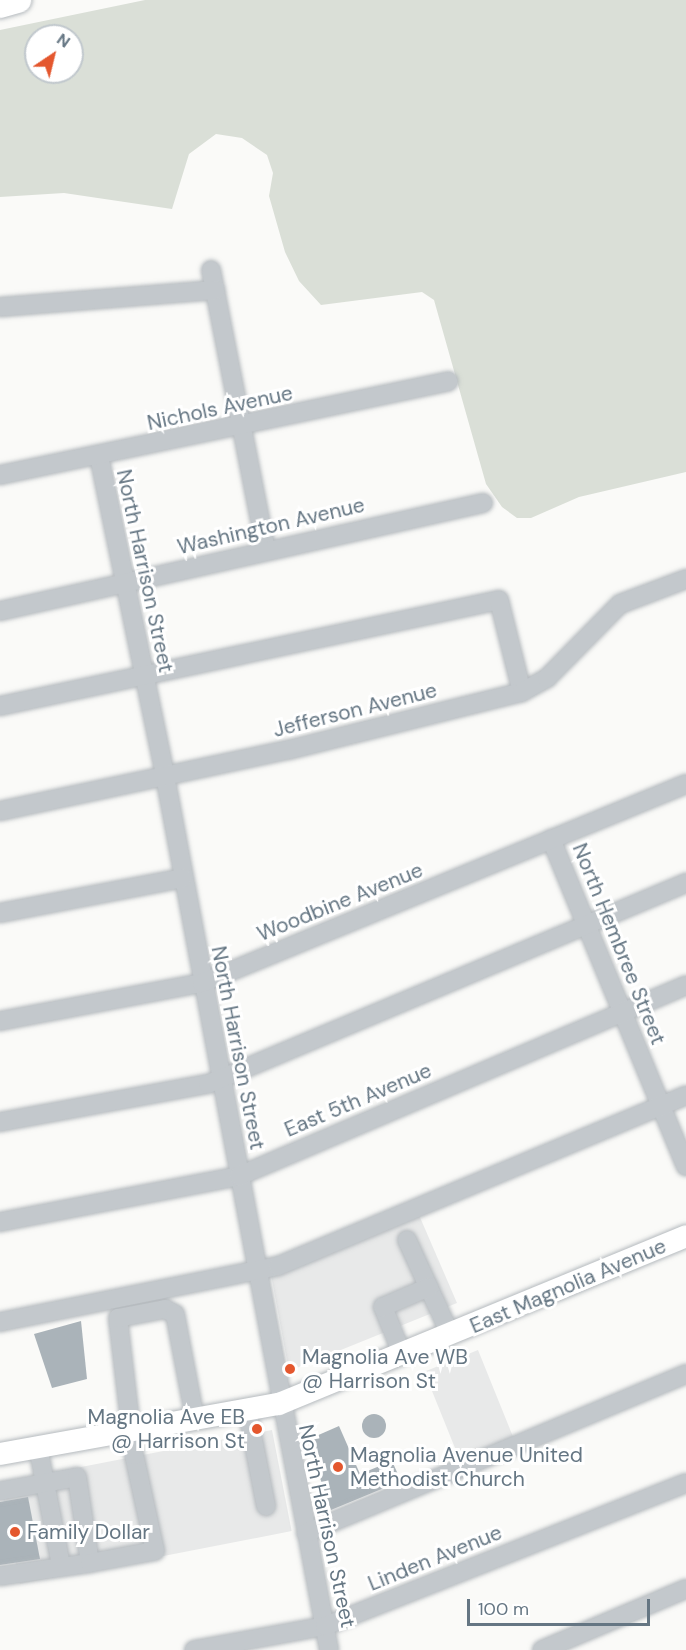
<!DOCTYPE html>
<html>
<head>
<meta charset="utf-8">
<style>
  body { margin:0 }
  #map { position:relative; width:686px; height:1650px; overflow:hidden; background:#fafaf8; font-family:"DM Sans",sans-serif }
  div>[style] { position:absolute }
  [style*='--x'] { left:calc(var(--x)*1px); top:calc(var(--y)*1px); width:calc(var(--w)*1px); rotate:calc(var(--a)*1deg) }
  .built>* { inset:0; background:#e8e9e9; transform-origin:0 0 }
  .green>* { inset:0; background:#dadfd7 }
  .building>* { inset:0; background:#aab3b9 }
  .round { border-radius:50% }
  .roads { filter:drop-shadow(0 0 2px #b5babe) drop-shadow(0 0 2px #b5babe) }
  .minor>* { height:18px; margin:-9px; padding:0 9px; transform-origin:9px; border-radius:9px; background:#c3c8cc }
  .major>* { height:22px; margin:-11px; padding:0 11px; transform-origin:11px; border-radius:11px; background:#fff }
  .highway>* { height:26px; margin:-13px; padding:0 13px; transform-origin:13px; border-radius:13px; background:#fff }
  .dots>* { width:16px; height:16px; translate:-50% -50%; box-sizing:border-box; border:3px solid #fff; border-radius:50% }
  span { translate:-50% -50%; white-space:nowrap; text-align:center; line-height:1.15; -webkit-text-stroke:6px #fff; paint-order:stroke }
  .street-label { font-size:21px; color:#657683 }
  .poi-label { font-size:21px; color:#657683 }
  .left { translate:0 -50%; text-align:left }
  .right { translate:-100% -50%; text-align:right }
  .north { position:absolute; left:24px; top:24px; width:60px; height:60px; box-sizing:border-box; background:#fff; border:2px solid #c1c8cd; border-radius:50%; rotate:35deg; font-size:16px; font-weight:700; line-height:24px; text-align:center; color:#657683 }
  .north::after { content:''; display:block; margin:auto; width:21px; height:27px; background:#e4572e; clip-path:polygon(50% 0,100% 100%,50% 72%,0 100%) }
  .scale { position:absolute; left:467px; top:1599px; width:183px; height:27px; box-sizing:border-box; border:3px solid #657683; border-top:0; padding-left:8px; font-size:18px; line-height:21px; white-space:nowrap; color:#657683; -webkit-text-stroke:4px #fff; paint-order:stroke }
</style>
</head>
<body>
<div id="map">
  <div class="built">
    <i style="clip-path:polygon(416px 1208px,457px 1303px,289px 1371px,270px 1269px)"></i>
    <i style="left:478px;top:1350px;width:104px;height:58px;rotate:68deg"></i>
    <i style="left:272px;top:1430px;width:103px;height:277px;rotate:79deg"></i>
  </div>
  <div class="green">
    <i style="clip-path:polygon(evenodd,145px 0,686px 0,686px 472px,579px 497px,531px 518px,517px 518px,502px 507px,486px 484px,434px 300px,422px 292px,321px 305px,299px 281px,285px 252px,269px 196px,273px 173px,267px 155px,242px 138px,216px 134px,189px 154px,172px 209px,64px 193px,0 197px,0 30px,145px 0,36px 36px,72px 36px,72px 72px,36px 72px,36px 36px)"></i>
  </div>
  <div class="building">
    <i style="clip-path:polygon(81px 1321px,87px 1379px,52px 1388px,34px 1334px)"></i>
    <i class="round" style="left:362px;top:1414px;width:24px;height:24px"></i>
    <i style="clip-path:polygon(339px 1426px,360px 1474px,392px 1461px,401px 1481px,331px 1510px,307px 1440px)"></i>
    <i style="clip-path:polygon(28px 1497px,40px 1559px,0 1565px,0 1502px)"></i>
  </div>
  <div class="roads">
    <div class="minor">
      <i style="--x:211;--y:270;--w:286;--a:78.9"></i>
      <i style="--x:0;--y:307;--w:216;--a:-4.5"></i>
      <i style="--x:99;--y:456;--w:327;--a:78.3"></i>
      <i style="--x:165;--y:776;--w:889;--a:79.37"></i>
      <i style="--x:0;--y:475;--w:458;--a:-11.8"></i>
      <i style="--x:0;--y:611;--w:495;--a:-12.6"></i>
      <i style="--x:0;--y:706;--w:510;--a:-11.99"></i>
      <i style="--x:499;--y:600;--w:95;--a:76"></i>
      <i style="--x:0;--y:811;--w:294;--a:-12"></i>
      <i style="--x:288;--y:750;--w:241;--a:-13.9"></i>
      <i style="--x:522;--y:692;--w:29;--a:-29"></i>
      <i style="--x:547;--y:678;--w:104;--a:-45.4"></i>
      <i style="--x:620;--y:604;--w:71;--a:-20.7"></i>
      <i style="--x:551;--y:839;--w:354;--a:67.6"></i>
      <i style="--x:0;--y:913;--w:186;--a:-10.8"></i>
      <i style="--x:0;--y:1021;--w:206;--a:-10.7"></i>
      <i style="--x:202;--y:983;--w:523;--a:-22.35"></i>
      <i style="--x:0;--y:1122;--w:211;--a:-10.4"></i>
      <i style="--x:208;--y:1084;--w:519;--a:-22.81"></i>
      <i style="--x:0;--y:1222;--w:243;--a:-10.9"></i>
      <i style="--x:239;--y:1176;--w:486;--a:-23.1"></i>
      <i style="--x:407;--y:1240;--w:103;--a:65.4"></i>
      <i style="--x:0;--y:1322;--w:284;--a:-11.4"></i>
      <i style="--x:278;--y:1266;--w:442;--a:-22.7"></i>
      <i style="--x:402;--y:1354;--w:51;--a:-112"></i>
      <i style="--x:383;--y:1307;--w:50;--a:-23.5"></i>
      <i style="--x:247;--y:1409;--w:99;--a:78.9"></i>
      <i style="--x:38;--y:1447;--w:120;--a:79"></i>
      <i style="--x:0;--y:1491;--w:78;--a:-10.3"></i>
      <i style="--x:77;--y:1477;--w:87;--a:81.4"></i>
      <i style="--x:90;--y:1563;--w:91;--a:171.8"></i>
      <i style="--x:306;--y:1533;--w:412;--a:-22.7"></i>
      <i style="--x:90;--y:1563;--w:66;--a:-10.5"></i>
      <i style="--x:155;--y:1551;--w:98;--a:-102.3"></i>
      <i style="--x:134;--y:1455;--w:138;--a:-96.7"></i>
      <i style="--x:118;--y:1318;--w:48;--a:-10.8"></i>
      <i style="--x:165;--y:1309;--w:11;--a:27"></i>
      <i style="--x:175;--y:1314;--w:107;--a:79.2"></i>
      <i style="--x:194;--y:1650;--w:133;--a:-10.4"></i>
      <i style="--x:325;--y:1626;--w:388;--a:-21.6"></i>
      <i style="--x:542;--y:1650;--w:156;--a:-23"></i>
    </div>
    <div class="major">
      <i style="--x:0;--y:1454;--w:283;--a:-10.2"></i>
      <i style="--x:279;--y:1404;--w:440;--a:-22.4"></i>
    </div>
    <div class="highway">
      <i style="--x:0;--y:5;--w:19;--a:-16"></i>
    </div>
  </div>
  <div class="dots">
    <i style="left:290px;top:1369px;background:#e4572e"></i>
    <i style="left:257px;top:1429px;background:#e4572e"></i>
    <i style="left:338px;top:1467px;background:#e4572e"></i>
    <i style="left:15px;top:1532px;background:#e4572e"></i>
  </div>
  <div class="street-label">
    <span style="left:220px;top:408px;rotate:-12deg">Nichols Avenue</span>
    <span style="left:271px;top:526px;rotate:-13deg">Washington Avenue</span>
    <span style="left:145px;top:571px;rotate:78deg">North Harrison Street</span>
    <span style="left:355px;top:710px;rotate:-14deg">Jefferson Avenue</span>
    <span style="left:340px;top:902px;rotate:-22deg">Woodbine Avenue</span>
    <span style="left:619px;top:944px;rotate:68deg">North Hembree Street</span>
    <span style="left:238px;top:1048px;rotate:79deg">North Harrison Street</span>
    <span style="left:358px;top:1100px;rotate:-23deg">East 5th Avenue</span>
    <span style="left:568px;top:1286px;rotate:-23deg">East Magnolia Avenue</span>
    <span style="left:327px;top:1526px;rotate:78deg">North Harrison Street</span>
    <span style="left:435px;top:1558px;rotate:-22deg">Linden Avenue</span>
  </div>
  <div class="poi-label">
    <span class="left" style="left:302px;top:1369px">Magnolia Ave WB<br>@ Harrison St</span>
    <span class="right" style="left:245px;top:1429px">Magnolia Ave EB<br>@ Harrison St</span>
    <span class="left" style="left:350px;top:1467px">Magnolia Avenue United<br>Methodist Church</span>
    <span class="left" style="left:27px;top:1532px">Family Dollar</span>
  </div>
  <div class="north">N</div>
  <div class="scale">100 m</div>
</div>
</body>
</html>
